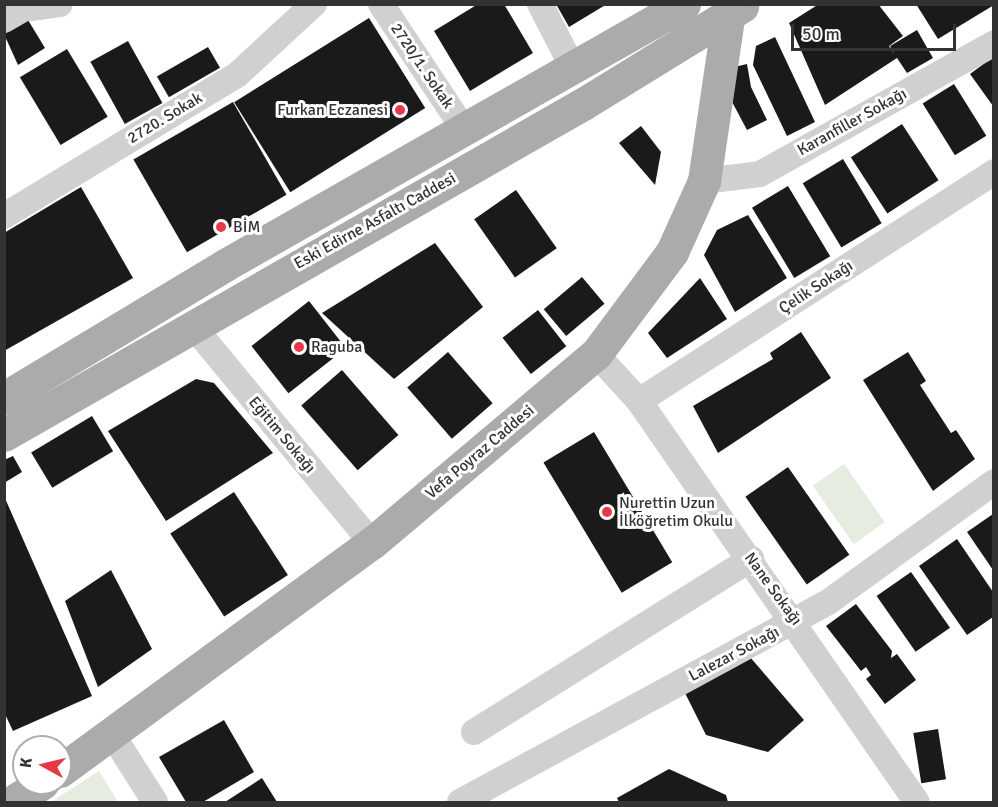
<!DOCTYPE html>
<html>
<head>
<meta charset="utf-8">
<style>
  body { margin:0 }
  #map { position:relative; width:998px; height:807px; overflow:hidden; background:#fff; font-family:Signika,sans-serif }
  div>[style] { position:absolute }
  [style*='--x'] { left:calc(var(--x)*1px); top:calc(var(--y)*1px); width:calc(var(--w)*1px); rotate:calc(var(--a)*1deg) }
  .green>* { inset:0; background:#e6ecdf; transform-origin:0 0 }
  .building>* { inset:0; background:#1a1a1a; transform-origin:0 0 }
  .minor>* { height:26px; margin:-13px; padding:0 13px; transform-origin:13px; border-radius:13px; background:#d0d0d0 }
  .major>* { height:33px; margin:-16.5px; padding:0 16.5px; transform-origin:16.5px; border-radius:16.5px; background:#ababab }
  .dots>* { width:16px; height:16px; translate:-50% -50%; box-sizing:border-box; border:3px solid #fff; border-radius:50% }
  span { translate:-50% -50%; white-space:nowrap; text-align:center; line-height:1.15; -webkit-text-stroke:6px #fff; paint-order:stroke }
  .street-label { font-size:16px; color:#333 }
  .poi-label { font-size:16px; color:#333 }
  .right { translate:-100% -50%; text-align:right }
  .left { translate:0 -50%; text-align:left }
  .frame { position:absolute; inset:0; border:6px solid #333; pointer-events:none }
  .north { position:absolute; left:12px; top:735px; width:60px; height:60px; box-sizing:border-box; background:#fff; border:2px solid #adadad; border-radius:50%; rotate:278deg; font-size:16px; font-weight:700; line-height:24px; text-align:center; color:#333 }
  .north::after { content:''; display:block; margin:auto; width:21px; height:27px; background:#e63946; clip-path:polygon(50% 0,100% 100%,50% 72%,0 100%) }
  .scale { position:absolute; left:791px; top:24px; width:165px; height:27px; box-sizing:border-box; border:3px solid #333; border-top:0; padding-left:8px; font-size:18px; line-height:21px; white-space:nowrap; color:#333; -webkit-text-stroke:4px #fff; paint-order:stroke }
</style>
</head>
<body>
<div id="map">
  <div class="green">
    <i style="left:844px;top:464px;width:71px;height:38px;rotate:55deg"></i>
    <i style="clip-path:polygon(99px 771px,118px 802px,51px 802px)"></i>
  </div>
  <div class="building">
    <i style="clip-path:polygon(478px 4px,504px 4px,533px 53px,470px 91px,434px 31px)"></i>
    <i style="clip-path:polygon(556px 4px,607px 4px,569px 27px)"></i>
    <i style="clip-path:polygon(819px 4px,878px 4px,903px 36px,889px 46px,894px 54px,890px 46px,917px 30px,933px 58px,907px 73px,897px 58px,825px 105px,789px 23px)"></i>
    <i style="clip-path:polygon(916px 4px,994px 4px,994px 5px,938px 39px)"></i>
    <i style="left:369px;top:18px;width:106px;height:159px;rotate:58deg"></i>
    <i style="clip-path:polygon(28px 20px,45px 48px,18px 65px,4px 34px)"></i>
    <i style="clip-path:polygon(775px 37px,815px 122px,787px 136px,753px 65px,756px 46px)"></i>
    <i style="left:128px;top:41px;width:71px;height:43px;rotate:61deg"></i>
    <i style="left:208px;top:47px;width:24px;height:59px;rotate:60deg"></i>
    <i style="left:67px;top:49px;width:79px;height:55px;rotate:59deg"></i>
    <i style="clip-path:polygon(993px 57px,993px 106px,970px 74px)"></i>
    <i style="clip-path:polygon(747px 64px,751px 87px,767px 120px,747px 130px,730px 98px,730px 68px)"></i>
    <i style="left:954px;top:84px;width:61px;height:37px;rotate:58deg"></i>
    <i style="left:233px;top:102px;width:107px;height:115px;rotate:60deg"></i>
    <i style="left:902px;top:124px;width:67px;height:61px;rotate:57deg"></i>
    <i style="clip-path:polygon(641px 126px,661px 152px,655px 185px,619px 143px)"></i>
    <i style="left:843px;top:159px;width:75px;height:47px;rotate:59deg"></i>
    <i style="left:788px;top:186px;width:82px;height:42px;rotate:59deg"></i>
    <i style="clip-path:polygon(81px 187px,133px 278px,4px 351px,4px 233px)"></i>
    <i style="left:516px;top:190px;width:71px;height:51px;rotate:55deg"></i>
    <i style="clip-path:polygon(748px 215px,787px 278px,735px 312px,704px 255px,717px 230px)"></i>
    <i style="clip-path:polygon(435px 243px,483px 307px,394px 379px,322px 313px)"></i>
    <i style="left:582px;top:277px;width:35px;height:50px;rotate:50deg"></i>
    <i style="clip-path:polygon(700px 278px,727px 319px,667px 358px,648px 333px)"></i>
    <i style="left:309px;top:301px;width:60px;height:73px;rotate:52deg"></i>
    <i style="left:538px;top:310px;width:46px;height:45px;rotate:52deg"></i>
    <i style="clip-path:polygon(801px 332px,831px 378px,718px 453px,693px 406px,773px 359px,770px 353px)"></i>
    <i style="left:448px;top:352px;width:68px;height:54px;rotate:49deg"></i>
    <i style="clip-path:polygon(908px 352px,926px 381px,920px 385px,951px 433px,956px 430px,975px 459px,933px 491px,863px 380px)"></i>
    <i style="left:342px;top:370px;width:86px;height:54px;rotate:49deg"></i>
    <i style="clip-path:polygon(196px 379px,214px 383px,273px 453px,166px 521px,108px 431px)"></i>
    <i style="left:92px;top:416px;width:41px;height:71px;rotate:59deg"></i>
    <i style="left:594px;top:432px;width:152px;height:59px;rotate:59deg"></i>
    <i style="clip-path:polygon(13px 456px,22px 472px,4px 483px,4px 460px)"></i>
    <i style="left:788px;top:467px;width:107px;height:52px;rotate:55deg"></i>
    <i style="left:234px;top:492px;width:99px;height:76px;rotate:57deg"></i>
    <i style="clip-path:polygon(4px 496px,92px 696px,13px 731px,4px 712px)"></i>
    <i style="clip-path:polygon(993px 514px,993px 570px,967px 532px)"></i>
    <i style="clip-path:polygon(957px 539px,993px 592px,993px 617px,967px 635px,919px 566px)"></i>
    <i style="clip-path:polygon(111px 570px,152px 649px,98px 687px,65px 601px)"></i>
    <i style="left:911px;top:572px;width:68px;height:42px;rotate:55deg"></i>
    <i style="clip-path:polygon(856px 604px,892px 651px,891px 658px,897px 654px,916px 680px,885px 704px,866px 679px,871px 675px,866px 667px,861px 671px,826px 626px)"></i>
    <i style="clip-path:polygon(750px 657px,804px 720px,768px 752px,706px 735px,684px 691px)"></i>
    <i style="clip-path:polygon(224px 720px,254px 772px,203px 802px,186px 802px,159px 757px)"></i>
    <i style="left:938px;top:729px;width:51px;height:25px;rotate:81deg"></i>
    <i style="clip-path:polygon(669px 769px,726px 795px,728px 802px,619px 802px,617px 798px)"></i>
    <i style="clip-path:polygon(262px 778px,277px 802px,225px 802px)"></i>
  </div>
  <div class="minor">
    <i style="--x:381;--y:4;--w:149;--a:56.5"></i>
    <i style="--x:540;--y:4;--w:74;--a:62.7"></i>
    <i style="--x:33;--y:8;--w:27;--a:-8"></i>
    <i style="--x:4;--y:20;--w:32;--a:-30"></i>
    <i style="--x:704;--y:181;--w:56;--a:-7.1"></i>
    <i style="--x:760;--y:174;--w:268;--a:-29.2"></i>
    <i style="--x:4;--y:216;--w:272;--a:-31.2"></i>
    <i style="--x:237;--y:75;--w:105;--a:-42.7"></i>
    <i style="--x:193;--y:326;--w:281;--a:50.5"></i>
    <i style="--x:596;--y:354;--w:64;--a:47.5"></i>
    <i style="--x:639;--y:401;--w:488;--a:55.3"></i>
    <i style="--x:639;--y:401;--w:422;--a:-32.8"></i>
    <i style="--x:474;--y:732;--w:327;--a:-32"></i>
    <i style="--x:113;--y:736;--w:78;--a:57.5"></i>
    <i style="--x:460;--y:802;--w:417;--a:-28.5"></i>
    <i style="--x:827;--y:603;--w:206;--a:-35.9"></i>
  </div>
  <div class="major">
    <i style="--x:4;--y:398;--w:258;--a:-31"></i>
    <i style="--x:225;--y:265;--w:528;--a:-29.62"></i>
    <i style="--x:4;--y:435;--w:667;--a:-29.76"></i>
    <i style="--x:583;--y:104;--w:187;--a:-31.6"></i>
    <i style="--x:60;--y:771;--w:386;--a:-36.2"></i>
    <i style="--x:372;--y:543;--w:293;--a:-40.2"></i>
    <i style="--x:596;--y:354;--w:127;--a:-53.3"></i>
    <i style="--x:672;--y:252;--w:78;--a:-65.7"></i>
    <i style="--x:704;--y:181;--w:179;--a:-81.6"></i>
    <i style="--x:12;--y:802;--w:36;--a:-32"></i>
  </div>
  <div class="dots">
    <i style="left:400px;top:110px;background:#e63946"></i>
    <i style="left:221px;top:227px;background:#e63946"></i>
    <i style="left:299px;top:347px;background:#e63946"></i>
    <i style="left:607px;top:512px;background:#e63946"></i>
  </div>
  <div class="street-label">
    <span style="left:422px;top:66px;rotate:56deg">2720/1. Sokak</span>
    <span style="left:165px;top:118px;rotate:-31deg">2720. Sokak</span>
    <span style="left:852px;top:122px;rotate:-29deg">Karanfiller Sokağı</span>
    <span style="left:375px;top:221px;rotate:-29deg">Eski Edirne Asfaltı Caddesi</span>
    <span style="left:816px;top:287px;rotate:-33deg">Çelik Sokağı</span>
    <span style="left:282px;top:435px;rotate:50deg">Eğitim Sokağı</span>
    <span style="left:480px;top:452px;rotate:-40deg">Vefa Poyraz Caddesi</span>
    <span style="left:773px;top:589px;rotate:54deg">Nane Sokağı</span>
    <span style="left:734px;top:654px;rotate:-28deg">Lalezar Sokağı</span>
  </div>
  <div class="poi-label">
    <span class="right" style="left:388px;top:110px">Furkan Eczanesi</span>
    <span class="left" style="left:233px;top:227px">BİM</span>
    <span class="left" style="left:311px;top:347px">Raguba</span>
    <span class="left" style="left:619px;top:512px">Nurettin Uzun<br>İlköğretim Okulu</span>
  </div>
  <div class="frame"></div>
  <div class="north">K</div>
  <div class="scale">50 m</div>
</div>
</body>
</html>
